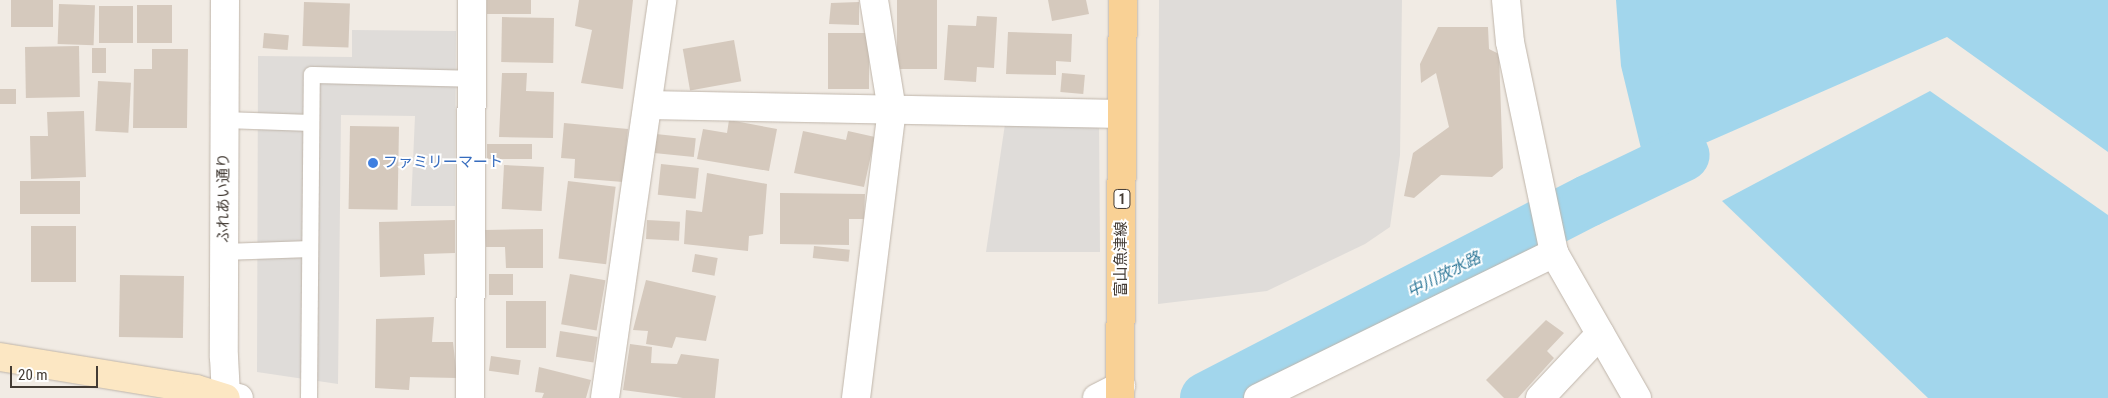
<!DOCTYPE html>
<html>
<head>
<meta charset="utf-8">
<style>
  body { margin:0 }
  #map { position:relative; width:2108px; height:398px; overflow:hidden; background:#f1ebe4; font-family:"Roboto Condensed","Noto Sans JP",sans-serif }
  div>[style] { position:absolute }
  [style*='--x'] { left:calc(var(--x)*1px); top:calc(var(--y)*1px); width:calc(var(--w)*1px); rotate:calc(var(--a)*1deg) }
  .parking>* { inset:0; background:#dfdcd9 }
  .water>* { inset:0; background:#a2d6ec }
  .river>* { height:52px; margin:-26px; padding:0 26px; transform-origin:26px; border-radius:26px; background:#a2d6ec }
  .building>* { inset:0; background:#d5c9bd; transform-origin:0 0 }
  .roads { filter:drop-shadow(0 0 1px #bfb5aa) drop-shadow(0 0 1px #bfb5aa) }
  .service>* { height:16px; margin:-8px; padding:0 8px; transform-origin:8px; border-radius:8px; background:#fff }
  .minor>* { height:28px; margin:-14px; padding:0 14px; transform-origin:14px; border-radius:14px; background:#fff }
  .tertiary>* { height:28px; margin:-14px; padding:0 14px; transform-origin:14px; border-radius:14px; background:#fff }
  .secondary>* { height:28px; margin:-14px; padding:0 14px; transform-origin:14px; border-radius:14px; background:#fce7c3 }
  .primary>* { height:28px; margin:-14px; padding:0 14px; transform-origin:14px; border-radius:14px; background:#f9d195 }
  .dots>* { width:14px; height:14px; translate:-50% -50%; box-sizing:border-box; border:2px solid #fff; border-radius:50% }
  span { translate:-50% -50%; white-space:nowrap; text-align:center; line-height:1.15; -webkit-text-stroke:4px #fff; paint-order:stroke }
  .shield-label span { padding:1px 4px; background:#fff; border:1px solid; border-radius:4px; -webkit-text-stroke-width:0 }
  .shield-label { font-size:14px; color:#433b34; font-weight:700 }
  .shop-label { font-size:15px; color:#366cbe }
  .left { translate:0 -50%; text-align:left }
  .street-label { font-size:15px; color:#433b34 }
  .water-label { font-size:16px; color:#307999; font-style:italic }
  .scale { position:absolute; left:10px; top:366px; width:88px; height:22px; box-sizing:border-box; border:2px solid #433b34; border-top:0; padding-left:6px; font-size:15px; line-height:18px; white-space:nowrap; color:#433b34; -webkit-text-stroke:4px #fff; paint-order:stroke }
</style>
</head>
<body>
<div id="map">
  <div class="parking">
    <i style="clip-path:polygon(1159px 0,1402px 0,1400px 155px,1390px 227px,1365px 244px,1267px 291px,1158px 304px)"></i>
    <i style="clip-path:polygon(352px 30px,456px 31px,455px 206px,411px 206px,415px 116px,341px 115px,338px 384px,257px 372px,258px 56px,352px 57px)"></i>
    <i style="clip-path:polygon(1005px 124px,1099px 125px,1100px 252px,986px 252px)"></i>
  </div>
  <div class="water">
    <i style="clip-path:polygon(1616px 0,2108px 0,2108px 152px,1947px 37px,1646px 169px,1621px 66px)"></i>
    <i style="clip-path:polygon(1930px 91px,2108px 215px,2108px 398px,1928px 398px,1722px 201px)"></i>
  </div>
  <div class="river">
    <i style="--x:1206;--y:398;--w:430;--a:-27.3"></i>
    <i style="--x:1588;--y:201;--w:106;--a:-25.6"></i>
  </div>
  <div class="building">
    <i style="left:11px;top:0;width:42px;height:27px"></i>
    <i style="left:487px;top:0;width:44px;height:14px"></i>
    <i style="clip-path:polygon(579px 0,633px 0,623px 89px,581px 83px,592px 30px,575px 26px)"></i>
    <i style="left:897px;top:0;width:40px;height:69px"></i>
    <i style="clip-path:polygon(1048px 0,1086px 0,1089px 14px,1052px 21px)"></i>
    <i style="left:304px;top:2px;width:46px;height:44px;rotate:2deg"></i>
    <i style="clip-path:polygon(859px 2px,859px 25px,829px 24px,831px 3px)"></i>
    <i style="left:59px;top:4px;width:36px;height:40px;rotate:2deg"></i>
    <i style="left:137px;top:5px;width:35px;height:38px"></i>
    <i style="left:99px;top:6px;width:34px;height:37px"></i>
    <i style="clip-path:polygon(977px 16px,997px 17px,994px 68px,977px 67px,976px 82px,944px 80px,948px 25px,976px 26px)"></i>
    <i style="left:554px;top:18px;width:45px;height:52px;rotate:91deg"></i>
    <i style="clip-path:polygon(1438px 27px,1488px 27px,1489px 49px,1499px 54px,1503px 168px,1492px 177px,1441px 175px,1414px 198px,1404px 196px,1413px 153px,1449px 127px,1436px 73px,1421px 83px,1420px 64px)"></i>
    <i style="clip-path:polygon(1008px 32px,1072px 34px,1071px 62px,1056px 61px,1056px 75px,1006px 74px)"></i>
    <i style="left:264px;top:33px;width:25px;height:15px;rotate:5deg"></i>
    <i style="left:828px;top:33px;width:41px;height:56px"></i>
    <i style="left:734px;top:40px;width:42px;height:52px;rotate:80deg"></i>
    <i style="left:79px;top:46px;width:51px;height:54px;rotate:89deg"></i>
    <i style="left:92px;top:48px;width:14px;height:25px"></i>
    <i style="clip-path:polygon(152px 49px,188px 49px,187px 128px,133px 128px,134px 69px,152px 69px)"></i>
    <i style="clip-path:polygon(502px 73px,527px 73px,526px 91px,554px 92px,553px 138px,499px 137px)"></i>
    <i style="left:1062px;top:73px;width:23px;height:19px;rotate:5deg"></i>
    <i style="left:98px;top:81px;width:33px;height:50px;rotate:3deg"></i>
    <i style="left:0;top:89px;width:16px;height:15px"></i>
    <i style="clip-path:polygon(84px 111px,86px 177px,31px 179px,30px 136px,48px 136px,47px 112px)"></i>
    <i style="clip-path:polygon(729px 120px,777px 129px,769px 171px,697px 159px,703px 129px,727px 133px)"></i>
    <i style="clip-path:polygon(564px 123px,628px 129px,623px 182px,574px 178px,575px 159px,561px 158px)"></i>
    <i style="left:350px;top:126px;width:49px;height:83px;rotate:1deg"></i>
    <i style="clip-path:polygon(803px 131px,846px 140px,848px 131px,875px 137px,864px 187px,794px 173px)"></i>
    <i style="left:656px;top:134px;width:40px;height:19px;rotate:6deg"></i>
    <i style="left:487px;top:144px;width:45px;height:15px"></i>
    <i style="left:661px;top:164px;width:38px;height:31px;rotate:6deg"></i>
    <i style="left:504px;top:165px;width:40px;height:44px;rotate:3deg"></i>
    <i style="clip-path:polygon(707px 173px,767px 184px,763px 234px,749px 236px,748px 251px,684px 244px,686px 210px,702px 212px)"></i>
    <i style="left:80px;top:181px;width:33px;height:60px;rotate:90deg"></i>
    <i style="left:568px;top:181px;width:48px;height:78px;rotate:7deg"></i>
    <i style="clip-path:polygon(780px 193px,865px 194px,864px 219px,849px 219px,849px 245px,780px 244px)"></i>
    <i style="clip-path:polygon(455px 220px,455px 253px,424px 254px,425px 275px,380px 277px,379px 222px)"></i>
    <i style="left:647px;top:220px;width:33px;height:19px;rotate:3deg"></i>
    <i style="left:31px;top:226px;width:45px;height:56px"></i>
    <i style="clip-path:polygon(543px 229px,543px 268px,506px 268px,505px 247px,486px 247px,485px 230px)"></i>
    <i style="left:814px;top:246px;width:36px;height:12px;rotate:6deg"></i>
    <i style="left:695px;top:254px;width:23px;height:18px;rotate:10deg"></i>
    <i style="left:513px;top:274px;width:21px;height:24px;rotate:90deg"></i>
    <i style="left:570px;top:274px;width:36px;height:51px;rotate:10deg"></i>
    <i style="left:120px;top:275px;width:64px;height:62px;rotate:1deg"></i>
    <i style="clip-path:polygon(646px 280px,716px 296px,706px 341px,676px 337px,672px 348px,646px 344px,648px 331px,633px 330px)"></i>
    <i style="left:506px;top:301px;width:40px;height:47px"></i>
    <i style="clip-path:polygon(434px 317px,432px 342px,453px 342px,457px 378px,410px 377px,409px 390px,375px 388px,376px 319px)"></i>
    <i style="clip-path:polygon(1546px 320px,1564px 333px,1547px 351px,1554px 358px,1518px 398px,1504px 398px,1486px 380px)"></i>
    <i style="left:560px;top:331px;width:38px;height:26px;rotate:9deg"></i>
    <i style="clip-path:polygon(630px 344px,652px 347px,651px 363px,677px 364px,681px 354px,719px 359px,715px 398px,683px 398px,623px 390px)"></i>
    <i style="left:491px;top:356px;width:30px;height:15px;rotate:8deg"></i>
    <i style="clip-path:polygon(539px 367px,591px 380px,586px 398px,542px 398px,544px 393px,535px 392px)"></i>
  </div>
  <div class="roads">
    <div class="service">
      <i style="--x:225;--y:120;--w:86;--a:2"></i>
      <i style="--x:224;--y:252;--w:86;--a:-2"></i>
      <i style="--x:309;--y:398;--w:323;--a:-89.5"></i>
      <i style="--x:312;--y:75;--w:160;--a:1.4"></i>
    </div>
    <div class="minor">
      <i style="--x:1506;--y:0;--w:42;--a:84.6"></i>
      <i style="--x:1510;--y:42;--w:216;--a:78.2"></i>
      <i style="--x:1554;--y:253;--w:167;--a:60.2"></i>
      <i style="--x:648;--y:105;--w:474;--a:1.1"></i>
      <i style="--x:470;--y:398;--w:398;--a:-89.7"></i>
      <i style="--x:605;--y:398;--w:402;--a:-81.8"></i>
      <i style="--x:856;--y:398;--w:290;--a:-82.9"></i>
      <i style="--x:892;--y:110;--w:111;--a:-99.3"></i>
      <i style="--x:1097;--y:398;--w:27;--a:-27"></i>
      <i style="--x:1258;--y:398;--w:330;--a:-26.1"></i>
      <i style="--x:1540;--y:398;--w:88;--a:-46.8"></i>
    </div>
    <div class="tertiary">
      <i style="--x:225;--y:0;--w:357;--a:90.2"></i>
      <i style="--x:224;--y:357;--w:39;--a:87"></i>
      <i style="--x:226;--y:396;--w:13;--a:9"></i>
    </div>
    <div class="secondary">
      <i style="--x:0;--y:357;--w:199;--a:9.3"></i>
      <i style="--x:196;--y:389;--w:31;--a:17"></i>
    </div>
    <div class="primary">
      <i style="--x:1120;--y:398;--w:398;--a:-89.6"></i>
    </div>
  </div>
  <div class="dots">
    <i style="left:373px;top:163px;background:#3f7fe0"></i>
  </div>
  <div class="shield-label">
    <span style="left:1122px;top:199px">1</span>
  </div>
  <div class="shop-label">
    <span class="left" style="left:383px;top:163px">ファミリーマート</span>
  </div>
  <div class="street-label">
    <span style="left:224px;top:198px;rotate:-90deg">ふれあい通り</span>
    <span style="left:1122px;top:259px;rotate:-90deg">富山魚津線</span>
  </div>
  <div class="water-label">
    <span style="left:1444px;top:275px;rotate:-27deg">中川放水路</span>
  </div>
  <div class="scale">20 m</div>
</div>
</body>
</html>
